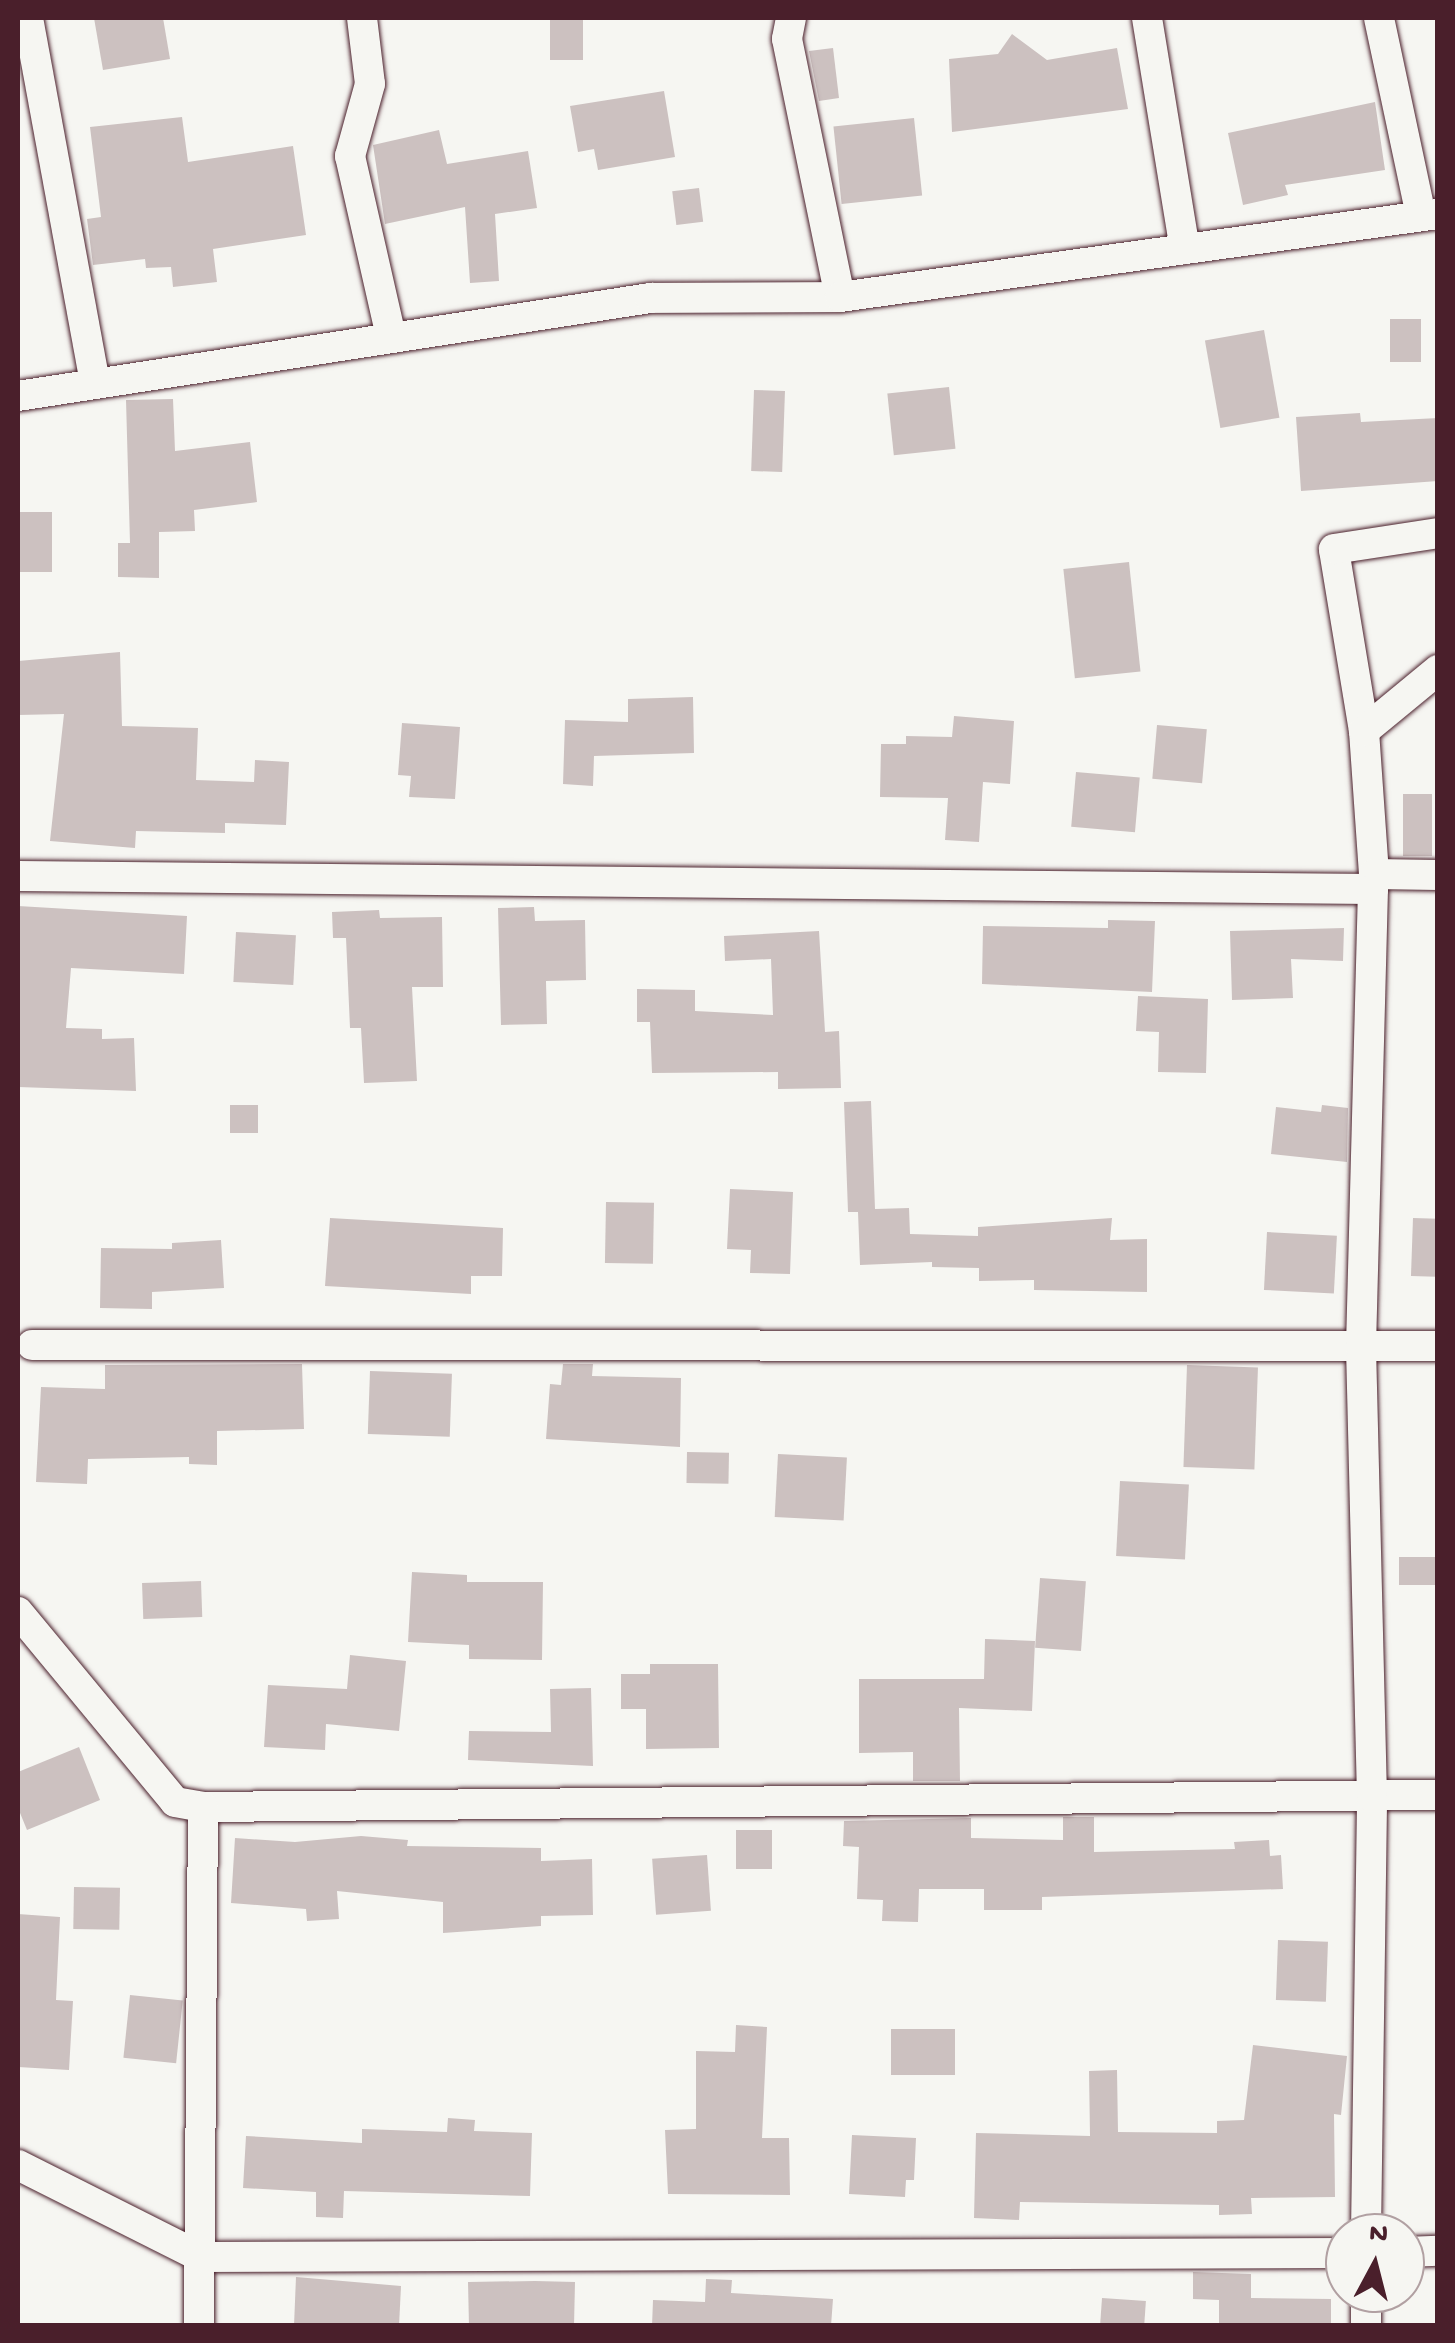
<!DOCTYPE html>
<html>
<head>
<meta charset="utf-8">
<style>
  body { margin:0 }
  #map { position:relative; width:1455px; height:2343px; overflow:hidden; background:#f6f6f2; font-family:"Gochi Hand",sans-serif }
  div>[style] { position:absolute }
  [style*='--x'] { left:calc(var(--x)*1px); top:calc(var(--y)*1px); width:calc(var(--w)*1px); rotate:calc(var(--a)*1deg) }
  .building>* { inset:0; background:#ccc1c0; transform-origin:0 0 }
  .roads { filter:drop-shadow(0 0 2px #4a1f2b) drop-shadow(0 0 2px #4a1f2b) }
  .minor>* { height:30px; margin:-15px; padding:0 15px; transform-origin:15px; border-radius:15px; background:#f6f6f2 }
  span { translate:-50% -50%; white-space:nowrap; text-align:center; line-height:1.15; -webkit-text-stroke:10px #f6f6f2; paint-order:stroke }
  .frame { position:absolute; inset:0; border:20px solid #4a1f2b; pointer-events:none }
  .north { position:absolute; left:1325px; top:2213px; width:100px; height:100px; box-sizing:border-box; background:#f6f6f2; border:2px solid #b1a0a2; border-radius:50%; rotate:7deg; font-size:28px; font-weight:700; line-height:40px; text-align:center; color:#4a1f2b }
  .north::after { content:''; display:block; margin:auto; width:35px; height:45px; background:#4a1f2b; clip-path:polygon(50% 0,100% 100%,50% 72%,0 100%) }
</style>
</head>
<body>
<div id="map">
  <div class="building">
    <i style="clip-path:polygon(94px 18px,163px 18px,170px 59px,103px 70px)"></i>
    <i style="left:550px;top:18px;width:33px;height:42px"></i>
    <i style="clip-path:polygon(1012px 34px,1047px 60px,1117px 48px,1128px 109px,952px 132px,949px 59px,998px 54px)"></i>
    <i style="clip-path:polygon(833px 48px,839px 98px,819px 101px,809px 51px)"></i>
    <i style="clip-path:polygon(664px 91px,675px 157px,598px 170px,594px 149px,578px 152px,570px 106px)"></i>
    <i style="clip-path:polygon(1375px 102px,1385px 170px,1285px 185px,1288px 195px,1243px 205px,1228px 133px)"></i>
    <i style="clip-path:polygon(182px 117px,188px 162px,293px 146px,306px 235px,213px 249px,217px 282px,173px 287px,171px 267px,146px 268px,145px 259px,93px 265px,87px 219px,101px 217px,90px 127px)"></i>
    <i style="left:914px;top:118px;width:78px;height:81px;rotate:84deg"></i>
    <i style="clip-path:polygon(439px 130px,447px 164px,528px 151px,537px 208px,495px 214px,499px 281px,470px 283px,465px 207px,385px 224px,373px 145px)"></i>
    <i style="left:699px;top:188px;width:34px;height:27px;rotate:83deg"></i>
    <i style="left:1390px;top:319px;width:31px;height:43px"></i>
    <i style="left:1264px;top:330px;width:89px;height:60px;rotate:80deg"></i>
    <i style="left:949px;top:387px;width:62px;height:62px;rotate:84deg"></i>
    <i style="left:754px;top:390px;width:31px;height:81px;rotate:2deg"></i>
    <i style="clip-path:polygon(173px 399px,175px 451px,250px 442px,257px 502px,194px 510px,195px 531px,159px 532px,159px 578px,118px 577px,118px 543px,130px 543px,126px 400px)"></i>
    <i style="clip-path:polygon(1360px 413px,1361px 422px,1438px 418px,1438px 481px,1301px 491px,1296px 417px)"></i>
    <i style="left:18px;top:512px;width:34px;height:60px"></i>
    <i style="left:1129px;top:562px;width:110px;height:66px;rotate:84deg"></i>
    <i style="clip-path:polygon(120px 652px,122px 726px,198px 728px,196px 780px,254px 782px,255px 760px,289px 762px,286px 825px,225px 823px,225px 833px,136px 831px,135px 848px,50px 841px,64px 714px,18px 715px,18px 661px)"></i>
    <i style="clip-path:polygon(693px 697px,694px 753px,594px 756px,593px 786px,563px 784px,565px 720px,628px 722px,628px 699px)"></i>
    <i style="clip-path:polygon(954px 716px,1014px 721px,1010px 784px,983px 782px,979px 842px,945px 840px,948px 798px,880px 797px,881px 744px,906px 744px,906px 736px,952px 737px)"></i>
    <i style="clip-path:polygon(402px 723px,460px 727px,455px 799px,409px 797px,411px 776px,398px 775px)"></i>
    <i style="left:1157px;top:725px;width:50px;height:54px;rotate:5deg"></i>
    <i style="left:1076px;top:772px;width:64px;height:55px;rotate:5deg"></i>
    <i style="left:1403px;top:794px;width:29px;height:62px"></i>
    <i style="clip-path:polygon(18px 906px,187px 916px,184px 974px,71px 968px,66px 1028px,102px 1029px,102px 1039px,134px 1038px,136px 1091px,18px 1087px)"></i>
    <i style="clip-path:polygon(534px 907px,535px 921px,585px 920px,586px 980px,546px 981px,547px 1024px,501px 1025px,498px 908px)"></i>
    <i style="clip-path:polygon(379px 910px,380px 918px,442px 917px,443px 987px,412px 987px,417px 1081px,364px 1083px,361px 1028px,350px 1028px,346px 938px,333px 938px,332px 912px)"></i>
    <i style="clip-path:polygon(1108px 920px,1155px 921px,1152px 992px,982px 984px,983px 926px,1108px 928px)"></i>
    <i style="clip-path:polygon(1344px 928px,1343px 961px,1291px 959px,1293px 998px,1232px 1000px,1230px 931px)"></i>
    <i style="clip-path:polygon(819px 931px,825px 1032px,839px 1031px,841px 1088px,778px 1089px,778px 1072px,652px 1073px,650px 1022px,637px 1022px,637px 989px,695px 990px,695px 1011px,773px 1015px,771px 959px,725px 961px,724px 936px)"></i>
    <i style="left:236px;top:932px;width:60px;height:50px;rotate:3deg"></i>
    <i style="clip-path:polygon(1138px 996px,1208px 999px,1206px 1073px,1158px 1072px,1159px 1032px,1136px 1031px)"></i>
    <i style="clip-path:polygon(871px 1101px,875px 1209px,909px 1208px,910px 1234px,978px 1236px,978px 1227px,1112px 1218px,1110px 1240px,1147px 1239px,1147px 1292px,1034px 1290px,1034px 1280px,979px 1281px,979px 1268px,932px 1267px,932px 1262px,860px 1265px,858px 1212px,848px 1212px,844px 1102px)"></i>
    <i style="left:230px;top:1105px;width:28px;height:28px"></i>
    <i style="clip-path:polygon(1322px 1105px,1348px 1108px,1347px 1162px,1271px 1154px,1276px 1107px,1321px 1112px)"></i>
    <i style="clip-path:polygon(730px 1189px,793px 1192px,790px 1274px,750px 1273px,751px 1250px,727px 1249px)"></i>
    <i style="left:606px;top:1202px;width:48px;height:61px;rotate:1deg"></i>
    <i style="clip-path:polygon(330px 1218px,503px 1228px,502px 1276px,471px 1276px,471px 1294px,325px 1286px)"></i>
    <i style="left:1413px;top:1218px;width:25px;height:58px;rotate:2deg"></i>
    <i style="left:1267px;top:1232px;width:70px;height:58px;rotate:3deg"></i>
    <i style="clip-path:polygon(221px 1240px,224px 1288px,152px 1292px,152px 1309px,100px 1308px,101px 1248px,172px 1249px,172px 1243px)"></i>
    <i style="clip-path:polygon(302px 1364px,304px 1429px,217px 1431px,217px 1465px,189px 1464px,189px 1457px,88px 1459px,87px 1484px,36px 1482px,41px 1387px,105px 1389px,105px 1365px)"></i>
    <i style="clip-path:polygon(563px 1364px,593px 1364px,592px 1376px,681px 1378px,680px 1447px,546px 1439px,550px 1384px,561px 1385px)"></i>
    <i style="left:1187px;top:1365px;width:71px;height:102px;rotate:2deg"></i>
    <i style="left:370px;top:1371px;width:82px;height:63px;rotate:2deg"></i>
    <i style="left:687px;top:1452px;width:42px;height:31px;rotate:1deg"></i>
    <i style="left:778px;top:1454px;width:69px;height:63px;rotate:3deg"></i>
    <i style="left:1120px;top:1481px;width:69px;height:75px;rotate:3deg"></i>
    <i style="left:1438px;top:1557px;width:28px;height:39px;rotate:90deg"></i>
    <i style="clip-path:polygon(412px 1572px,467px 1575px,467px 1582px,543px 1582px,542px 1660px,469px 1659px,469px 1645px,408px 1642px)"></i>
    <i style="left:1040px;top:1578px;width:46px;height:70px;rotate:4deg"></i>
    <i style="left:201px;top:1581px;width:36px;height:59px;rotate:88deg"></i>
    <i style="clip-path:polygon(985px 1639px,1035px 1641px,1032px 1711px,959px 1708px,960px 1781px,913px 1781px,913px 1752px,859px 1753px,859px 1679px,984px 1679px)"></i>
    <i style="clip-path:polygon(350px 1655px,406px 1661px,399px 1731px,326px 1724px,325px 1750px,264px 1747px,268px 1685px,347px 1689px)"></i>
    <i style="clip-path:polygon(650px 1664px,718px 1664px,719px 1748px,646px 1749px,646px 1709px,621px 1709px,621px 1674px,650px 1674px)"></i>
    <i style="clip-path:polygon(591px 1688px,593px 1766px,468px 1760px,469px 1731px,551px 1732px,550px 1689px)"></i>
    <i style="clip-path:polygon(79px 1747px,100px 1800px,27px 1830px,18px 1808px,18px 1772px)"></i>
    <i style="clip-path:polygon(1063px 1817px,1094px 1817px,1094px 1852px,1235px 1849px,1234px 1842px,1269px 1840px,1270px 1856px,1281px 1855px,1283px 1889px,1042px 1897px,1042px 1910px,984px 1910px,984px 1889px,919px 1889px,918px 1922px,882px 1921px,883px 1900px,857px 1899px,859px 1847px,843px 1846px,844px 1821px,971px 1818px,971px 1838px,1063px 1840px)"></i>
    <i style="left:736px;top:1830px;width:36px;height:39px"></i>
    <i style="clip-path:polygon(361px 1836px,408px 1840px,407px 1846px,541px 1848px,541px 1861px,592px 1859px,593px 1915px,541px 1916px,541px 1926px,443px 1933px,443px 1902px,337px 1891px,339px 1919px,307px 1921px,306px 1909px,231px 1903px,235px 1838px,295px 1842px)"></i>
    <i style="left:707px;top:1855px;width:56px;height:55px;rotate:86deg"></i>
    <i style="left:74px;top:1887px;width:46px;height:42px;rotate:1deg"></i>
    <i style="clip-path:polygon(18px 1914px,60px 1917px,56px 2000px,73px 2001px,69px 2070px,18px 2067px)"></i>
    <i style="left:1278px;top:1940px;width:50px;height:60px;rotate:2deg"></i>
    <i style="left:130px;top:1995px;width:53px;height:63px;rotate:6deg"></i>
    <i style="clip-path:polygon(736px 2025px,767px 2027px,762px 2138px,789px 2138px,790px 2195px,668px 2194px,665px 2130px,696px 2129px,696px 2051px,735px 2052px)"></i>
    <i style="left:891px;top:2029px;width:64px;height:46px"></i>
    <i style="clip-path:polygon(1253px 2045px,1347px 2056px,1341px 2115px,1334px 2114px,1335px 2197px,1251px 2198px,1252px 2214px,1219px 2215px,1219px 2205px,1020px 2202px,1019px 2220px,974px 2218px,976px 2133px,1090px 2136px,1089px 2071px,1117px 2070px,1118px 2132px,1217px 2133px,1217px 2121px,1244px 2120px)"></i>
    <i style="clip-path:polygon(448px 2118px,475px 2120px,474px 2131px,532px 2133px,530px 2196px,344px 2191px,343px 2218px,316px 2217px,316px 2192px,243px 2188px,246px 2136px,362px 2143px,362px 2129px,447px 2132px)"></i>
    <i style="clip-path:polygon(852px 2135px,916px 2138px,914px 2180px,906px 2180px,905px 2197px,849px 2194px)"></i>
    <i style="clip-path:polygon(1193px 2272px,1251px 2274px,1251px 2298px,1331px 2299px,1331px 2326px,1219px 2326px,1219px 2300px,1193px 2299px)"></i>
    <i style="clip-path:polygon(296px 2277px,401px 2286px,399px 2326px,294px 2326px)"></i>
    <i style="clip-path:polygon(706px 2279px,732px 2280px,731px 2293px,833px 2299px,831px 2326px,652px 2326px,653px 2300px,705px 2302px)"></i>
    <i style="clip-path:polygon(535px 2281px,575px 2282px,574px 2326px,469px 2326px,468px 2282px)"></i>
    <i style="left:1102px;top:2298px;width:44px;height:28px;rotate:4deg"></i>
  </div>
  <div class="roads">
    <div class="minor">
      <i style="--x:28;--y:18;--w:371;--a:79.6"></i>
      <i style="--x:362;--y:18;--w:66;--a:83.1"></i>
      <i style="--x:370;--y:84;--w:75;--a:105.5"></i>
      <i style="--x:350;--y:156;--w:186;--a:77.2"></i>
      <i style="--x:791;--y:18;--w:21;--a:101"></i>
      <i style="--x:787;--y:39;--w:263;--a:78.4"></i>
      <i style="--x:1147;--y:18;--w:234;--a:80.7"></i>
      <i style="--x:1379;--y:18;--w:202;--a:78"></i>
      <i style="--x:18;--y:396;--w:640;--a:-8.81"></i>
      <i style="--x:650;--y:298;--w:190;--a:-0.3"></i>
      <i style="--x:840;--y:297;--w:604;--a:-7.9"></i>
      <i style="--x:1364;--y:731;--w:184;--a:-99.4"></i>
      <i style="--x:1334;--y:549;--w:105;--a:-8.7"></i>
      <i style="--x:1374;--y:874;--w:143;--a:-94"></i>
      <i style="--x:1364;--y:731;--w:96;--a:-39.5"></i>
      <i style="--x:18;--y:876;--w:1355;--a:0.55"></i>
      <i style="--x:1373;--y:889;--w:15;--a:-86"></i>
      <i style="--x:1374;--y:874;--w:64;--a:0.9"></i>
      <i style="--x:32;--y:1345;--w:1406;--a:0.04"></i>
      <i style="--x:18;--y:1612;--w:246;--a:50.4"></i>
      <i style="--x:175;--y:1802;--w:28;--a:10"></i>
      <i style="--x:203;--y:1807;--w:1235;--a:-0.56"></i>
      <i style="--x:18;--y:2165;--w:205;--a:26.7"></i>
      <i style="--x:201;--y:2257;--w:1144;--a:-0.2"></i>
      <i style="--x:1366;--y:2233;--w:436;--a:-89.2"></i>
      <i style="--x:1372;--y:1797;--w:450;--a:-91.4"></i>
      <i style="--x:1361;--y:1347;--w:458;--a:-88.5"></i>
      <i style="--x:1405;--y:2252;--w:33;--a:-2"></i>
      <i style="--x:1366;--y:2293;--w:33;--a:90"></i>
      <i style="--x:199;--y:2326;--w:519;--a:-89.56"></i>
    </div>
  </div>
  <div class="frame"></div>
  <div class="north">N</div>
</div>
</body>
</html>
